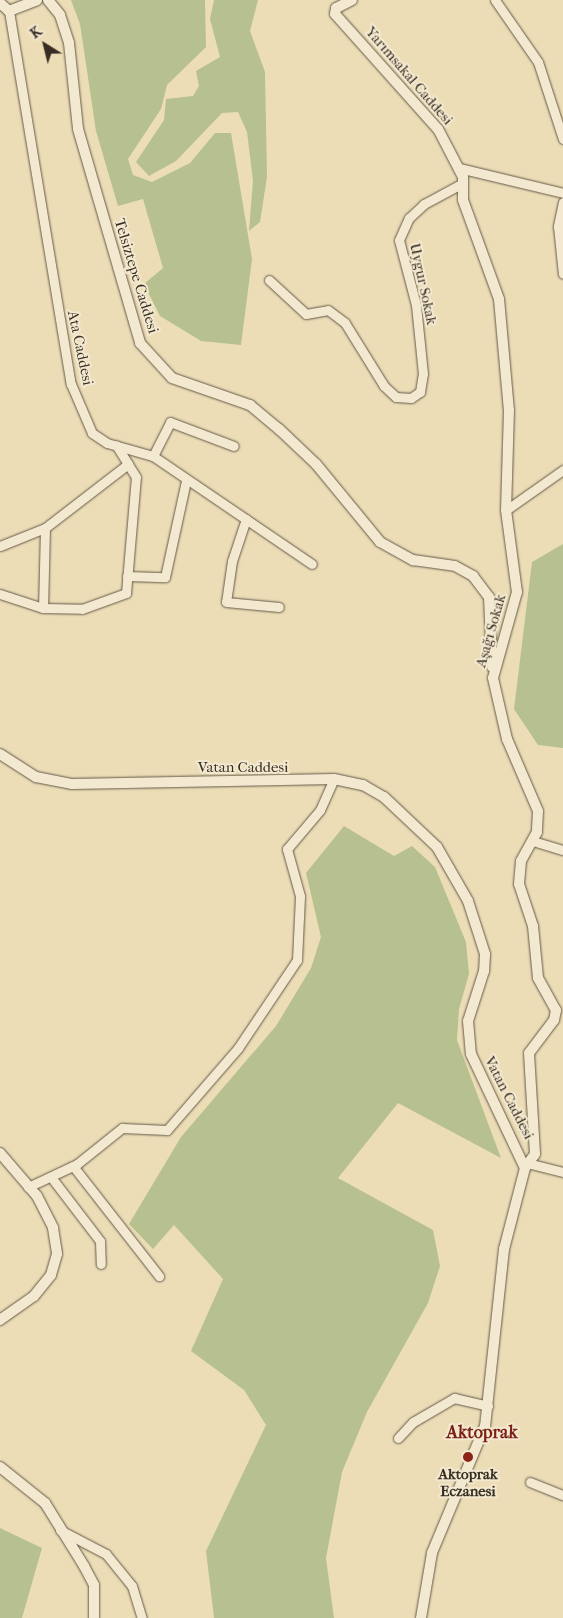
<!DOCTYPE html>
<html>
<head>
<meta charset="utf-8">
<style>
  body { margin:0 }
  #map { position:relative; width:563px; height:1618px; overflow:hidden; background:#ecddb7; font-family:"IM FELL French Canon",serif }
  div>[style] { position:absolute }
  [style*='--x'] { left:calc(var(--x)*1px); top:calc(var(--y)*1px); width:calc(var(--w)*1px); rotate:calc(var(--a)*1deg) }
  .green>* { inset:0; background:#b7c18f }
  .roads { filter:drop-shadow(0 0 1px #645947) drop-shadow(0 0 1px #645947) }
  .minor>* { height:9px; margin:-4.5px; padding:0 4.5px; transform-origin:4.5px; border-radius:4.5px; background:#f3e9d0 }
  .tertiary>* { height:10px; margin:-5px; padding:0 5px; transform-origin:5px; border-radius:5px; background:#f3e9d0 }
  .dots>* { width:14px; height:14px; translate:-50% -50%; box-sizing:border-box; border:2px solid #f3e9d0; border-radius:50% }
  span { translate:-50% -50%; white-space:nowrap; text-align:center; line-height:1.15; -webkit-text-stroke:4px #f3e9d0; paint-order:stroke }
  .street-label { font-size:15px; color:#372d22 }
  .poi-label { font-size:15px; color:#372d22; font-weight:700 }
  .quarter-label { font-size:18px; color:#7a1f14; font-weight:700 }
  .north { position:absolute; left:20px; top:20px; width:50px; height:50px; -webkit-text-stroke:4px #f3e9d0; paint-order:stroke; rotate:324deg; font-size:14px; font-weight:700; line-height:20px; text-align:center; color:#372d22 }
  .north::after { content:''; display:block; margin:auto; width:18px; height:22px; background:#372d22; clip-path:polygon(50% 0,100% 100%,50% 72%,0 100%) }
</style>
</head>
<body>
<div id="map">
  <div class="green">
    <i style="clip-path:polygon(71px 0,205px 0,206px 47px,167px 85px,161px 109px,128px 159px,133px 175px,152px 182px,190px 163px,215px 133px,231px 133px,252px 259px,241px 345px,201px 341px,160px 316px,144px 284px,163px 268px,143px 199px,118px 206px,96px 131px,80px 24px)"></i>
    <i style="clip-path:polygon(214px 0,258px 0,250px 31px,265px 72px,267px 177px,260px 222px,249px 231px,253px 181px,247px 132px,238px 112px,222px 113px,176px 161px,149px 176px,136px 162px,164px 120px,166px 99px,193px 96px,199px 86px,196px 71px,220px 57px,210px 19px)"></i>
    <i style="clip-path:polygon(563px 544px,563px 748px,538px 745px,514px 709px,532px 562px)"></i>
    <i style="clip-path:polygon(344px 826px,394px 856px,412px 846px,435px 867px,466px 942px,469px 974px,459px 1009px,457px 1040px,501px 1158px,398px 1103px,338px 1178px,433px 1230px,440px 1266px,428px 1303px,367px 1412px,342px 1472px,326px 1558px,334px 1618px,214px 1618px,206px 1551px,266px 1425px,244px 1390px,191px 1351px,223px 1279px,174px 1225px,153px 1249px,129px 1224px,181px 1137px,276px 1026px,311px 968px,321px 937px,306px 873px)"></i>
    <i style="clip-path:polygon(0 1528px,42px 1548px,22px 1618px,0 1618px)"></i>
  </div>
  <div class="roads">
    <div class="minor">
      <i style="--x:495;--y:0;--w:75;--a:55.3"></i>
      <i style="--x:538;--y:62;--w:81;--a:72"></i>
      <i style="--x:9;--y:11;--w:378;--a:80.6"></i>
      <i style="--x:71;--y:384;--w:53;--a:66.8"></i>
      <i style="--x:92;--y:433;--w:18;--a:34"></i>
      <i style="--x:107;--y:443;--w:48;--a:15.8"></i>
      <i style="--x:153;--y:456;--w:192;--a:34.2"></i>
      <i style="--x:459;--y:168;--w:107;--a:13.5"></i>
      <i style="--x:563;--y:202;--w:25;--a:102"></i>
      <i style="--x:558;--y:226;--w:48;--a:84.1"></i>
      <i style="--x:269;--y:280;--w:50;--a:42.6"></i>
      <i style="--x:306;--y:314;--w:22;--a:-10"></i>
      <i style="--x:328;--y:310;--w:21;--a:37"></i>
      <i style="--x:345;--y:323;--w:74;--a:58.2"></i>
      <i style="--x:384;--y:386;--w:16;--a:43"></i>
      <i style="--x:396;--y:397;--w:15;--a:4"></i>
      <i style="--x:411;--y:398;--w:11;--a:-34"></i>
      <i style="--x:420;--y:392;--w:18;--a:-81"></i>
      <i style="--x:423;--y:374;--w:69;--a:-95.8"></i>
      <i style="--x:416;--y:305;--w:67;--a:-104.7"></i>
      <i style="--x:399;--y:240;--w:24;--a:-66"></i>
      <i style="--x:409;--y:218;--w:21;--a:-43"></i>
      <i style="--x:424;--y:204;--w:44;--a:-28.3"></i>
      <i style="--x:153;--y:456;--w:38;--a:-63"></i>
      <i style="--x:170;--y:422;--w:68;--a:20.6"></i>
      <i style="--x:506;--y:510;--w:70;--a:-35.1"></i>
      <i style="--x:246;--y:519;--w:44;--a:108.4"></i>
      <i style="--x:232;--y:561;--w:41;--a:98.3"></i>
      <i style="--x:226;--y:602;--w:53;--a:5.4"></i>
      <i style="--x:45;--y:528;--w:80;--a:91.4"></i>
      <i style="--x:43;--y:608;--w:39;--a:1"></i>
      <i style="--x:82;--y:609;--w:47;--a:-20"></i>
      <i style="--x:126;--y:593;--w:116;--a:-85.1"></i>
      <i style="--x:136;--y:477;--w:15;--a:-122"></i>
      <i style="--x:0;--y:546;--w:48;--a:-21.8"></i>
      <i style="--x:45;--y:528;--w:105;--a:-37.6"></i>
      <i style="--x:128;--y:464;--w:22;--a:-122"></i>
      <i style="--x:127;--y:576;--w:38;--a:2"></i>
      <i style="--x:165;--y:577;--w:98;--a:-77.7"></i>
      <i style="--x:0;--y:594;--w:45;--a:18"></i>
      <i style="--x:533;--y:841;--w:31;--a:17"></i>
      <i style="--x:531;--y:1164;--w:33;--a:14"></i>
      <i style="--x:73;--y:1166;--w:140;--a:52"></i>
      <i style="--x:51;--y:1177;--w:81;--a:52.6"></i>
      <i style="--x:100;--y:1241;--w:23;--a:88"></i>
      <i style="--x:28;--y:1187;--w:54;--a:-25.1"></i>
      <i style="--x:77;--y:1164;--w:58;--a:-38.7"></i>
      <i style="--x:122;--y:1128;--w:45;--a:2.5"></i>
      <i style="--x:167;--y:1130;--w:108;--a:-49.1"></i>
      <i style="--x:238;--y:1048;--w:106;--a:-56.2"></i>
      <i style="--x:297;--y:960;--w:64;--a:-87.3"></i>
      <i style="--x:300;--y:896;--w:49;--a:-105.5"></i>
      <i style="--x:287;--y:849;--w:51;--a:-49.8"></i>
      <i style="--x:320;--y:810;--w:34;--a:-66"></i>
      <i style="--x:398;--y:1438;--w:22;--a:-47"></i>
      <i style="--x:413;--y:1422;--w:48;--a:-30.3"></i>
      <i style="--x:454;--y:1398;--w:35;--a:13"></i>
      <i style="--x:530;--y:1482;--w:35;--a:22"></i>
      <i style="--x:60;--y:1530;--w:52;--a:27.6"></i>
      <i style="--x:106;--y:1554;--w:41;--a:50.9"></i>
      <i style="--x:132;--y:1586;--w:34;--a:73"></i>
    </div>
    <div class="tertiary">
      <i style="--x:48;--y:0;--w:19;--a:51"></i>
      <i style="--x:60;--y:15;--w:29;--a:72"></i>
      <i style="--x:69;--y:43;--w:86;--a:84"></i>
      <i style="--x:78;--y:129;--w:223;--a:73.8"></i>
      <i style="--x:140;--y:343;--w:47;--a:47.6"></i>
      <i style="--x:172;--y:378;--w:83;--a:19.1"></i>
      <i style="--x:250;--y:405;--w:38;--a:40"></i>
      <i style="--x:279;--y:429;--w:51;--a:43.4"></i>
      <i style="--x:316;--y:464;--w:101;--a:50.6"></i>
      <i style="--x:380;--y:542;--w:38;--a:29"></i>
      <i style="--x:413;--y:560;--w:42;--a:8.1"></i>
      <i style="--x:455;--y:566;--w:21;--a:29"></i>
      <i style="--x:473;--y:576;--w:26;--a:53"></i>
      <i style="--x:489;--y:597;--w:70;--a:87.5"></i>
      <i style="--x:352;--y:0;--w:18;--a:153"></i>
      <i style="--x:336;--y:8;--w:6;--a:99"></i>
      <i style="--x:335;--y:14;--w:154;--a:48.2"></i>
      <i style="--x:438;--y:129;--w:54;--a:62.5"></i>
      <i style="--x:463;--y:177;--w:23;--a:90"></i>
      <i style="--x:463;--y:200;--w:105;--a:70"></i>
      <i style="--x:499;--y:299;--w:111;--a:84.9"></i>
      <i style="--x:509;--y:410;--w:100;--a:91.7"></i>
      <i style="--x:506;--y:510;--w:83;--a:82.4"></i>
      <i style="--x:517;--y:592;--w:89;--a:105.6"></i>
      <i style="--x:493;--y:678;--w:63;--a:77.1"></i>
      <i style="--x:507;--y:739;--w:78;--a:66.7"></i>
      <i style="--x:538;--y:811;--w:21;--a:93"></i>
      <i style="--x:537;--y:832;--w:33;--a:119"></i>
      <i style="--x:521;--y:861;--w:23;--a:95"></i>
      <i style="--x:519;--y:884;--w:44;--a:71.6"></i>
      <i style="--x:533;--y:926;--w:52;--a:84.5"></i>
      <i style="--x:538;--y:978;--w:37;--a:61"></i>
      <i style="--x:556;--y:1010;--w:10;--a:101"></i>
      <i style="--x:554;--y:1020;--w:41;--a:127.1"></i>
      <i style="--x:529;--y:1053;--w:101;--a:86.6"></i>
      <i style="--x:535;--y:1154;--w:17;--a:126"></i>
      <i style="--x:0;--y:3;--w:12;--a:42"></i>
      <i style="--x:9;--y:11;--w:30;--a:-21"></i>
      <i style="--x:0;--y:754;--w:43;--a:32.6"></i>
      <i style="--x:36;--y:777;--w:37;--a:11"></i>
      <i style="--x:72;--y:784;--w:262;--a:-1.1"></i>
      <i style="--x:334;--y:779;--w:30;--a:12"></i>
      <i style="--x:363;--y:785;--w:24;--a:30"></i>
      <i style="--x:384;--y:797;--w:73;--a:43.3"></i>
      <i style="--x:437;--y:847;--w:62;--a:60.1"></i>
      <i style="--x:468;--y:901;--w:56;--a:72.2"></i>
      <i style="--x:485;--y:954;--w:17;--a:93"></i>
      <i style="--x:484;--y:971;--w:52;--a:107.7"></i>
      <i style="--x:468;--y:1021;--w:33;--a:85"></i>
      <i style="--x:471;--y:1054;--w:126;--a:64.7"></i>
      <i style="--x:525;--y:1168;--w:84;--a:104.5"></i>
      <i style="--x:504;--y:1249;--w:178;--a:96.1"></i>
      <i style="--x:485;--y:1426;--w:138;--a:112.7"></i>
      <i style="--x:432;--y:1553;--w:66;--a:99.6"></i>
      <i style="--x:0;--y:1153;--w:57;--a:49.3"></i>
      <i style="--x:37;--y:1196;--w:36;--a:63"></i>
      <i style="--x:53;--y:1228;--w:26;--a:81"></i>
      <i style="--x:57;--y:1254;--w:22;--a:106"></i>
      <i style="--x:51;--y:1275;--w:27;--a:129"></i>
      <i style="--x:34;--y:1296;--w:42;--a:144.8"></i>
      <i style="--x:0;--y:1467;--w:58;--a:38.7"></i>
      <i style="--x:45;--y:1503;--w:74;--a:58.2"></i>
      <i style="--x:84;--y:1566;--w:21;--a:62"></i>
      <i style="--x:94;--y:1585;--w:33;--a:90"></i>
    </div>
  </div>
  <div class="dots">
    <i style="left:468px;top:1457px;background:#8f2418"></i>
  </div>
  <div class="street-label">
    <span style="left:409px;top:76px;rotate:49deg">Yarımsakal Caddesi</span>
    <span style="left:136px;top:276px;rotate:73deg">Telsiztepe Caddesi</span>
    <span style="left:423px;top:284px;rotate:78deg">Uygur Sokak</span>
    <span style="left:80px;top:348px;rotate:78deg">Ata Caddesi</span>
    <span style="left:491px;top:631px;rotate:-74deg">Aşağı Sokak</span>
    <span style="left:243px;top:768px">Vatan Caddesi</span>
    <span style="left:509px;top:1098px;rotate:63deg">Vatan Caddesi</span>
  </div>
  <div class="poi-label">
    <span style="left:468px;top:1483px">Aktoprak<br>Eczanesi</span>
  </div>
  <div class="quarter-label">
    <span style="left:482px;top:1433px">Aktoprak</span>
  </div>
  <div class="north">K</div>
</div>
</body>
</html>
